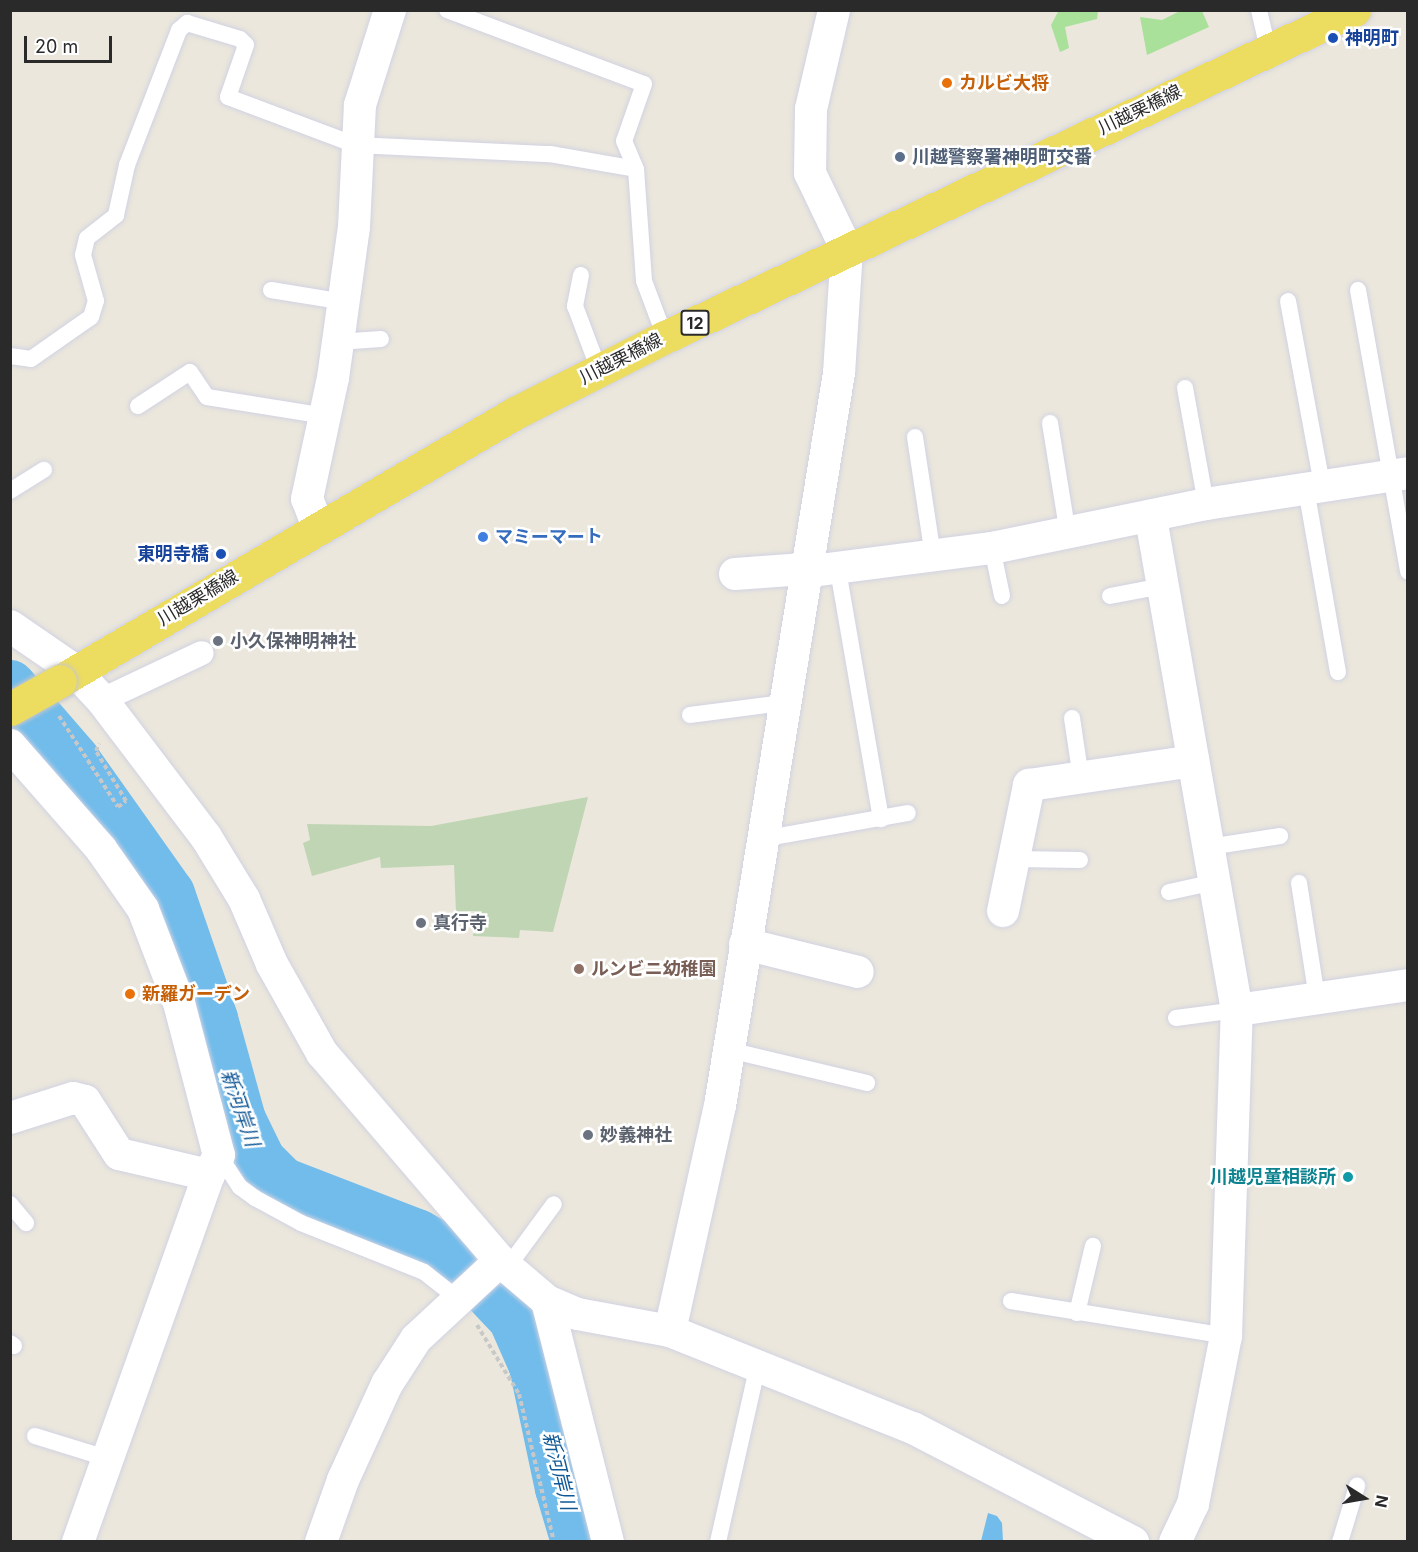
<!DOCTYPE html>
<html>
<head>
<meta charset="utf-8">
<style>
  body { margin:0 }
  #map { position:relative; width:1418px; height:1552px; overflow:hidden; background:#ebe7dc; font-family:Inter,"Noto Sans JP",sans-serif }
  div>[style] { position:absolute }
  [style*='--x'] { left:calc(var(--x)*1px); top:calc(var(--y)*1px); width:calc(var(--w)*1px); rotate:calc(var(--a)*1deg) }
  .green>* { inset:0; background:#a9e19a }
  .cemetery>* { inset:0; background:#c0d5b3 }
  .water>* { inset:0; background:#71bceb }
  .river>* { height:52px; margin:-26px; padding:0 26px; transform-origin:26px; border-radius:26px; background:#71bceb }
  .path>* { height:4px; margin-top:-2px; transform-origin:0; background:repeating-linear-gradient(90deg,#c8c8c8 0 4.5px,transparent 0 7.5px) }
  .roads { filter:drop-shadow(0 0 2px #d1d2e2) drop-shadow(0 0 2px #d1d2e2) }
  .service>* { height:16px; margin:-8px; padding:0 8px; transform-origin:8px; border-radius:8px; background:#fff }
  .pedestrian>* { height:24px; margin:-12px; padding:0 12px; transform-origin:12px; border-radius:12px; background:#fff }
  .minor>* { height:32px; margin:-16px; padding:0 16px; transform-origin:16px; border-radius:16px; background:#fff }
  .primary>* { height:33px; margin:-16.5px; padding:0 16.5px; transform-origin:16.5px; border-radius:16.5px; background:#ecdc60 }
  .bridges { filter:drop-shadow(0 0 2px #c8c8c8) drop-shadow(0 0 2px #c8c8c8) }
  .primary-bridge>* { height:33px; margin:-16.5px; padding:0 16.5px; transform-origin:16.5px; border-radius:16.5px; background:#ecdc60 }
  .dots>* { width:16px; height:16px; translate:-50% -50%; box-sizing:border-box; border:3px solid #fff; border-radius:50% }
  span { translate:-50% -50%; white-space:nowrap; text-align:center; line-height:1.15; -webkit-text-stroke:5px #fff; paint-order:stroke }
  .shield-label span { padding:2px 4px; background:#fff; border:2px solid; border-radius:4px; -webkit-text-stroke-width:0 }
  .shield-label { font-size:16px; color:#2a2a2a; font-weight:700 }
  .transit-label { font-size:18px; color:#164399; font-weight:700 }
  .left { translate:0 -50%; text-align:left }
  .right { translate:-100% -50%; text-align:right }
  .food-label { font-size:18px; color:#c56008; font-weight:700 }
  .street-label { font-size:18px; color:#2a2a2a }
  .service-label { font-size:18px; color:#4e5e75; font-weight:700 }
  .shop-label { font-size:18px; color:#366cbe; font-weight:700 }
  .worship-label { font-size:18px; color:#5b616d; font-weight:700 }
  .education-label { font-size:18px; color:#785e54; font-weight:700 }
  .culture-label { font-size:18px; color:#0d838f; font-weight:700 }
  .water-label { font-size:20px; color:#115896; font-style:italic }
  .frame { position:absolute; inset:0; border:12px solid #2a2a2a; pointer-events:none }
  .north { position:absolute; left:1334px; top:1468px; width:60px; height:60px; -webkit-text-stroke:4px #fff; paint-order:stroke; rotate:101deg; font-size:16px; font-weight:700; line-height:24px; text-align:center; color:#2a2a2a }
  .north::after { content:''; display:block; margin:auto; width:21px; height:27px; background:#2a2a2a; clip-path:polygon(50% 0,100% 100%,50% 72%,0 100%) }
  .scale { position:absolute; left:24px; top:36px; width:88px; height:27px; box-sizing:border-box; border:3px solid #2a2a2a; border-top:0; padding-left:8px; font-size:18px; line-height:21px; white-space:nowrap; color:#2a2a2a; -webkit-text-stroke:4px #fff; paint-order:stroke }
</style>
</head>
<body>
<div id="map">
  <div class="green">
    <i style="clip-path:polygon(1059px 10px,1098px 11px,1097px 19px,1065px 27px,1069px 48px,1060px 52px,1051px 25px)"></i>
    <i style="clip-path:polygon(1180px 11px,1202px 11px,1209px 27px,1147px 55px,1140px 17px,1162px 20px)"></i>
  </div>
  <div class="cemetery">
    <i style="clip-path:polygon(588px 797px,553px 932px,520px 930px,519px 938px,473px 936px,474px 911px,456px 912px,454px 865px,381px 868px,380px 857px,312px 876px,303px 843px,310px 840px,307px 824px,431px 826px)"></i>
  </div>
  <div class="water">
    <i style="clip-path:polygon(988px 1513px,997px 1516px,1002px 1523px,1003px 1541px,981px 1541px)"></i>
  </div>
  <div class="river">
    <i style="--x:10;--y:686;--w:98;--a:49.1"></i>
    <i style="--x:74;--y:760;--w:164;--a:54.7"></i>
    <i style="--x:169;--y:894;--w:132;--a:71"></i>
    <i style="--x:212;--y:1019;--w:105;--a:74.5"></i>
    <i style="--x:240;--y:1120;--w:46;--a:64"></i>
    <i style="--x:260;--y:1161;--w:31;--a:45"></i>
    <i style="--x:282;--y:1183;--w:145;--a:21.1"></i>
    <i style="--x:417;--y:1235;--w:43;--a:28.9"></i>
    <i style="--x:455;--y:1256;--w:86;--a:46.4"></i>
    <i style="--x:514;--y:1318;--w:52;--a:66.4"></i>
    <i style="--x:535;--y:1366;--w:125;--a:78"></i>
    <i style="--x:561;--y:1488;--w:56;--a:73.5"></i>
  </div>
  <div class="path">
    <i style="--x:59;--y:716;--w:108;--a:57"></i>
    <i style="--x:118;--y:807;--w:10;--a:-37"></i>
    <i style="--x:126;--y:801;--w:58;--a:-121"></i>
    <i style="--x:96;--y:751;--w:8;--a:-67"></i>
    <i style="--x:477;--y:1325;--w:81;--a:58.7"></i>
    <i style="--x:519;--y:1394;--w:152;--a:76.7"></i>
  </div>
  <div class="roads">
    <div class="service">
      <i style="--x:447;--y:10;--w:210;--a:20.6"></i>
      <i style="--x:644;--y:84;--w:60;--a:109.3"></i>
      <i style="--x:624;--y:141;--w:30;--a:67"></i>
      <i style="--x:636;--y:169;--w:112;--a:85.9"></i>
      <i style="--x:644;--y:281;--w:60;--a:69.4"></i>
      <i style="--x:1259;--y:10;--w:40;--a:77"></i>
      <i style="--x:581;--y:275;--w:32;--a:101"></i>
      <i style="--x:575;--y:306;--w:68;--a:69.4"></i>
      <i style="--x:271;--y:290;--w:74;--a:9.3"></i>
      <i style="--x:1358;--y:290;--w:286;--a:79.9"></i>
      <i style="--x:1288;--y:301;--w:191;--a:79.5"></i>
      <i style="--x:338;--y:342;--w:43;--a:-4"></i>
      <i style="--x:10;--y:356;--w:21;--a:8"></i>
      <i style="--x:31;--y:359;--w:73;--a:-35"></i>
      <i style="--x:91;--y:317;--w:17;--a:-73"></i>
      <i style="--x:96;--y:301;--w:48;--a:-105.8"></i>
      <i style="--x:83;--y:255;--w:17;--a:-77"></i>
      <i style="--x:87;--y:238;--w:37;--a:-38"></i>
      <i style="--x:116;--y:215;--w:51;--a:-77.6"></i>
      <i style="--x:127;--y:165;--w:145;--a:-68.9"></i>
      <i style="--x:179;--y:30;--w:11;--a:-41"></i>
      <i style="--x:187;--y:23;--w:55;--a:16.8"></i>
      <i style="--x:240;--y:39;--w:8;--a:45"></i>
      <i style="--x:246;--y:45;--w:55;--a:109.1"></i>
      <i style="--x:228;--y:97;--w:137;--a:20.6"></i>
      <i style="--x:356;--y:145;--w:194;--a:2.7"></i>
      <i style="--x:550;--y:154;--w:87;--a:9.9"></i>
      <i style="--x:1185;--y:388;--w:118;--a:79.7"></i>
      <i style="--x:138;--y:406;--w:62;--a:-33.2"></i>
      <i style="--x:190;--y:372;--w:30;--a:56"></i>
      <i style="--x:207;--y:397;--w:120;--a:9.1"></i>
      <i style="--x:1050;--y:423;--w:112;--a:80.8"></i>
      <i style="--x:915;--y:437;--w:120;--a:81.4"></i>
      <i style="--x:1306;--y:489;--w:186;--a:80.1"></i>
      <i style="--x:10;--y:491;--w:40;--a:-32"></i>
      <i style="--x:992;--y:548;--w:49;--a:78.2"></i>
      <i style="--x:838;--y:570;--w:253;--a:80.2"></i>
      <i style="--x:1110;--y:596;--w:54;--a:-10.7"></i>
      <i style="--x:690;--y:715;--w:94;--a:-7.4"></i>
      <i style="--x:1072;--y:718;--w:61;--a:81.5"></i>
      <i style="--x:762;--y:839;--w:148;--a:-10.1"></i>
      <i style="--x:1209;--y:847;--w:72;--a:-8.8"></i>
      <i style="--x:1013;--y:859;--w:67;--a:0.9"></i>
      <i style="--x:1299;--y:883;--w:116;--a:81.1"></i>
      <i style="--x:1169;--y:892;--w:47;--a:-12.3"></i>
      <i style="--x:1176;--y:1018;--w:62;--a:-7.5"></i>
      <i style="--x:729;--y:1050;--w:142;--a:13.4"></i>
      <i style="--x:219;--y:1155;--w:38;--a:57"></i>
      <i style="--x:240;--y:1187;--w:19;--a:36"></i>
      <i style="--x:255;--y:1198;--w:52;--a:28.5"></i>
      <i style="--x:301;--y:1223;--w:132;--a:21.7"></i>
      <i style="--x:424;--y:1272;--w:42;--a:38.2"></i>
      <i style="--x:10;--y:1204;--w:25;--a:50"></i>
      <i style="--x:507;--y:1268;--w:79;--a:-53.7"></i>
      <i style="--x:1011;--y:1301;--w:218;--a:9.2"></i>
      <i style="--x:1077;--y:1313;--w:69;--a:-76.6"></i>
      <i style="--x:10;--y:1343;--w:5;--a:37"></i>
      <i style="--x:35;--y:1436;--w:74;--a:17.2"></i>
      <i style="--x:718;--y:1542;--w:182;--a:-77.3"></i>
      <i style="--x:1340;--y:1542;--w:59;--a:-73.1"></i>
    </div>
    <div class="pedestrian">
      <i style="--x:102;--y:700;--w:110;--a:-25.2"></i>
    </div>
    <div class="minor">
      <i style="--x:1151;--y:518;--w:499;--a:80.1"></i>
      <i style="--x:318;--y:527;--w:30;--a:-111"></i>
      <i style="--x:307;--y:499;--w:124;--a:-77.9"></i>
      <i style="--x:333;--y:378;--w:152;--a:-82.1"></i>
      <i style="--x:354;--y:227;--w:122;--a:-87.2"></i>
      <i style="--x:360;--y:105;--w:100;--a:-72.5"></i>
      <i style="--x:804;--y:572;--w:190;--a:-7.3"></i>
      <i style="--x:992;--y:548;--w:218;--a:-11.6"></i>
      <i style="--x:1206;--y:504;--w:204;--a:-8.7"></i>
      <i style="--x:735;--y:574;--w:69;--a:-4.1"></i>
      <i style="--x:10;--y:626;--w:78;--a:34.5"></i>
      <i style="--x:74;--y:670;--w:41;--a:47"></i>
      <i style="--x:102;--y:700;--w:172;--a:52.8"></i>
      <i style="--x:206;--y:837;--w:73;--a:58.5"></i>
      <i style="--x:244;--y:899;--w:71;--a:66.7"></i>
      <i style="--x:272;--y:964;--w:102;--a:60.7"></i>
      <i style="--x:322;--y:1053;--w:274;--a:49.4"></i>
      <i style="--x:500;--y:1261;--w:62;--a:40.4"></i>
      <i style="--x:547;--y:1301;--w:249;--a:75.8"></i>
      <i style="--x:10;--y:745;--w:138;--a:48.8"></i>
      <i style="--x:101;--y:849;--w:73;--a:55"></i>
      <i style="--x:143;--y:909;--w:101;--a:69"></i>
      <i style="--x:179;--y:1003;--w:157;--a:75.3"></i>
      <i style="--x:219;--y:1155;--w:22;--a:117"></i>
      <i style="--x:209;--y:1175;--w:92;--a:-166.9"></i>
      <i style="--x:119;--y:1154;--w:63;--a:-122.7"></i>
      <i style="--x:85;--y:1101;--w:12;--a:-166"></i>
      <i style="--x:73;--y:1098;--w:66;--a:162.4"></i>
      <i style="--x:1003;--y:911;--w:129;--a:-78.3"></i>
      <i style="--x:1029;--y:785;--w:166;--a:-8.3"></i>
      <i style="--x:745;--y:944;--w:116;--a:13.9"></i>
      <i style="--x:547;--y:1301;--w:33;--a:23"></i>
      <i style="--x:577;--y:1314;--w:95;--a:10.4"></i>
      <i style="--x:670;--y:1331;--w:262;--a:21.8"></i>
      <i style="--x:913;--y:1428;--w:248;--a:27.4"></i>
      <i style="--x:670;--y:1331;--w:230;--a:-77.5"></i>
      <i style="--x:720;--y:1106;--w:743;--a:-80.78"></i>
      <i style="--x:839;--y:373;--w:123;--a:-86.3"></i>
      <i style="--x:847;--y:250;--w:85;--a:-115.7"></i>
      <i style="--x:810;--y:173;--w:64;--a:-89.1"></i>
      <i style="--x:811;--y:109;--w:102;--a:-76.9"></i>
      <i style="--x:78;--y:1542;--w:390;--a:-70.4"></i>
      <i style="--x:321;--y:1542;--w:66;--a:-70.5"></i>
      <i style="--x:343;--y:1480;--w:106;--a:-65.4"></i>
      <i style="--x:387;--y:1384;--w:54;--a:-57.2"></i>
      <i style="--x:416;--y:1339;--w:115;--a:-42.9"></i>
      <i style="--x:1175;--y:1542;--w:42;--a:-64.7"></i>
      <i style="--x:1193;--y:1504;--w:171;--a:-78.9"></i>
      <i style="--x:1226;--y:1336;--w:326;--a:-88.1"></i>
      <i style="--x:1237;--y:1010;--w:173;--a:-8.3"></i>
    </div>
    <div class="primary">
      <i style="--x:60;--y:681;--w:528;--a:-30.5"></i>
      <i style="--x:515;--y:413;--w:168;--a:-26.9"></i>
      <i style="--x:665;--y:337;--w:763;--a:-25.39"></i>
    </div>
  </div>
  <div class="bridges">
    <div class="primary-bridge">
      <i style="--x:10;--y:709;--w:57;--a:-29.2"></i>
    </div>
  </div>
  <div class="dots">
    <i style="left:1333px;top:38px;background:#1a4fb4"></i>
    <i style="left:947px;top:83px;background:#e8710a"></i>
    <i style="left:900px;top:157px;background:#5c6f8a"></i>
    <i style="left:483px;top:537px;background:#3f7fe0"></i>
    <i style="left:221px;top:554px;background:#1a4fb4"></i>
    <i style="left:218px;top:641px;background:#6b7280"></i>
    <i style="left:421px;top:923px;background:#6b7280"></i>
    <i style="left:579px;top:969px;background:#8d6e63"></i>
    <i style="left:130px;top:994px;background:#e8710a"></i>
    <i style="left:588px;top:1135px;background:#6b7280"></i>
    <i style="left:1348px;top:1177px;background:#0f9aa8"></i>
  </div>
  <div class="shield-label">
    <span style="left:695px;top:323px">12</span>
  </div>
  <div class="transit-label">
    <span class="left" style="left:1345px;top:38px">神明町</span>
    <span class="right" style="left:209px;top:554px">東明寺橋</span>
  </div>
  <div class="food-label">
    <span class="left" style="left:959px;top:83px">カルビ大将</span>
    <span class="left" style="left:142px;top:994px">新羅ガーデン</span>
  </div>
  <div class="street-label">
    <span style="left:1140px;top:110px;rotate:-26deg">川越栗橋線</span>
    <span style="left:621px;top:359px;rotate:-27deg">川越栗橋線</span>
    <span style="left:198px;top:598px;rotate:-31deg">川越栗橋線</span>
  </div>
  <div class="service-label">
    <span class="left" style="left:912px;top:157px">川越警察署神明町交番</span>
  </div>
  <div class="shop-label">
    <span class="left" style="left:495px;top:537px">マミーマート</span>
  </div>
  <div class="worship-label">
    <span class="left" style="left:230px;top:641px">小久保神明神社</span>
    <span class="left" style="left:433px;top:923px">真行寺</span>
    <span class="left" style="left:600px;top:1135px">妙義神社</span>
  </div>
  <div class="education-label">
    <span class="left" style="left:591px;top:969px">ルンビニ幼稚園</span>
  </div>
  <div class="culture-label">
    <span class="right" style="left:1336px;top:1177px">川越児童相談所</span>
  </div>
  <div class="water-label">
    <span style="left:240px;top:1108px;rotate:71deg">新河岸川</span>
    <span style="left:559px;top:1471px;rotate:76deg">新河岸川</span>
  </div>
  <div class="frame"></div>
  <div class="north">N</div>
  <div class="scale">20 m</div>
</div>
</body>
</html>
